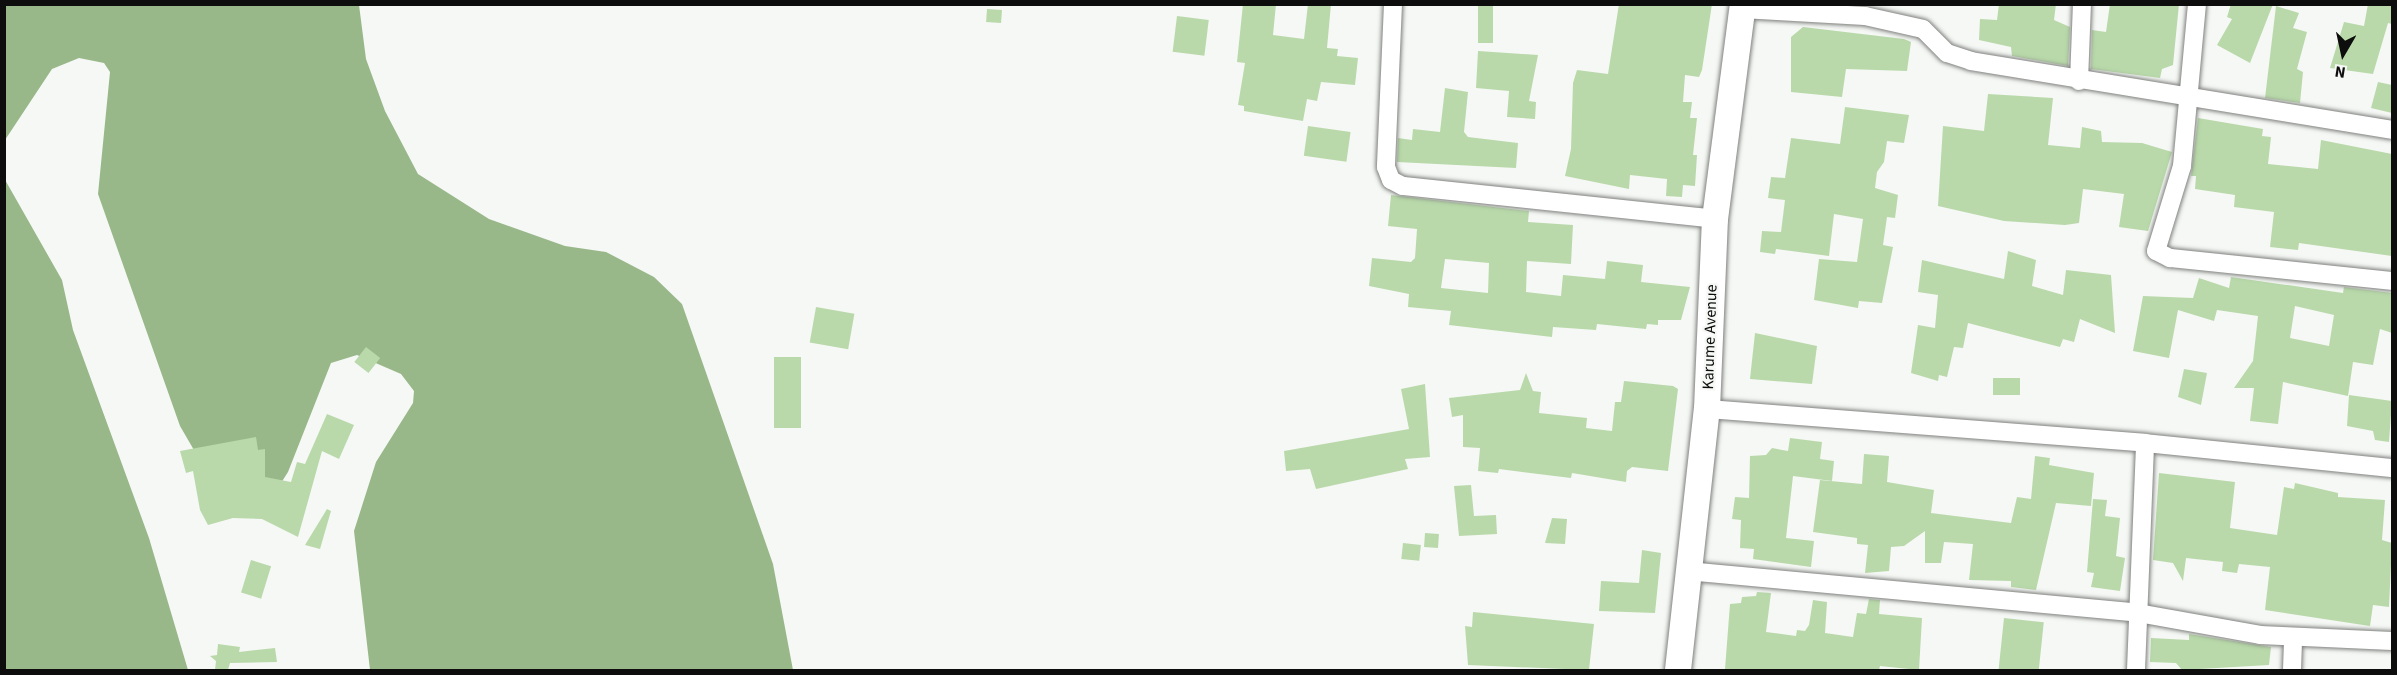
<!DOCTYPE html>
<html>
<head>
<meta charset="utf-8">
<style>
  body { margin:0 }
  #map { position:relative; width:2397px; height:675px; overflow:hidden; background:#f6f8f5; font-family:"Source Sans 3",sans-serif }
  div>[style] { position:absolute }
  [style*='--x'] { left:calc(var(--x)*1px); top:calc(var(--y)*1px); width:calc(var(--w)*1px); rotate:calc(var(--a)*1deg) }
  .water>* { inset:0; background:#99b88a }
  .building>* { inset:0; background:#b9d9aa; transform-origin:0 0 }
  .roads { filter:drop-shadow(0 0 2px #7f817e) drop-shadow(0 0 2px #7f817e) }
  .street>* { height:18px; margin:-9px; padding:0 9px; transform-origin:9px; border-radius:9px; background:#fff }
  .secondary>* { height:26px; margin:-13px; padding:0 13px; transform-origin:13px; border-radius:13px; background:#fff }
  span { translate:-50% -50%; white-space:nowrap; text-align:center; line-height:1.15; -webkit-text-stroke:4.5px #f6f8f5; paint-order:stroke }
  .street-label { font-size:16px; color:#0c0d0c }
  .frame { position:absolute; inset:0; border:6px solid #0c0d0c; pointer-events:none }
  .north { position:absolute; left:2313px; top:24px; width:60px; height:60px; -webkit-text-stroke:4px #f6f8f5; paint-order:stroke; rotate:189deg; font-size:16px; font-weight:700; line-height:24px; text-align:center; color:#0c0d0c }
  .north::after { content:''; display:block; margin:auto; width:21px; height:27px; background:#0c0d0c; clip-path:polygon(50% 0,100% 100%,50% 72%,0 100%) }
</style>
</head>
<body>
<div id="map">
  <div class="water">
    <i style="clip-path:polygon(5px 5px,359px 5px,366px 59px,385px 111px,418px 174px,489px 219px,565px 246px,606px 252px,654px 277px,682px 304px,773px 564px,793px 670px,370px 670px,354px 531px,376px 462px,413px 403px,414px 391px,401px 374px,357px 355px,331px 363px,288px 472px,260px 516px,216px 488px,180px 426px,98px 194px,110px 72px,104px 63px,79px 58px,52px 69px,5px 140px)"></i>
    <i style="clip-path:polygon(4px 178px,62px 280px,73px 330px,149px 538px,188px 670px,5px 670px)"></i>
  </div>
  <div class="building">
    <i style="clip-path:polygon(1243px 4px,1276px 4px,1273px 35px,1304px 39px,1308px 4px,1331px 4px,1327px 48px,1338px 49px,1337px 56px,1358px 58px,1355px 85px,1321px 82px,1317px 101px,1307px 99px,1303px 121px,1244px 111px,1244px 106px,1238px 105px,1245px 63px,1237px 62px)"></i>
    <i style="left:1478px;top:4px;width:15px;height:39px"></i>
    <i style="clip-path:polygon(1619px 4px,1712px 4px,1702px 70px,1699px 77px,1685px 75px,1683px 102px,1692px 102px,1690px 118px,1697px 118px,1693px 155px,1697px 155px,1695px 186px,1683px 185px,1682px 197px,1666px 196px,1667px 179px,1630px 175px,1629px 189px,1565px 176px,1571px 149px,1573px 83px,1577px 70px,1608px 74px)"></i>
    <i style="clip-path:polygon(1999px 4px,2056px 4px,2054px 20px,2070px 27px,2068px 66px,2012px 56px,2011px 47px,1979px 40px,1980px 19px,1997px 20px)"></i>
    <i style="clip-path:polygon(2110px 4px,2179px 4px,2173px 65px,2162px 69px,2160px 78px,2091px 69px,2092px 30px,2106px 32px)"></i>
    <i style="clip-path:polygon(2231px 4px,2273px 4px,2250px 63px,2217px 45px,2232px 19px,2227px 17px)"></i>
    <i style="clip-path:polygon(2368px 4px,2392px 4px,2392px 24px,2388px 23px,2373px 74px,2330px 68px,2344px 22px,2364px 26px)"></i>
    <i style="clip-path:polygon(2276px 6px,2299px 13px,2293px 28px,2307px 32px,2297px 69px,2303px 72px,2300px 103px,2265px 98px)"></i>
    <i style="left:987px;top:9px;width:15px;height:13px;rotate:4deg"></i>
    <i style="left:1177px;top:16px;width:32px;height:36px;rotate:7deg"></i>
    <i style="clip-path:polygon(1803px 27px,1904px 39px,1911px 42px,1907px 71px,1846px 69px,1842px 97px,1791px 92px,1791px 37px)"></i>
    <i style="clip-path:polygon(1478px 51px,1538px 55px,1529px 101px,1536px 102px,1535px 119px,1507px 117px,1509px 91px,1476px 88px)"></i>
    <i style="clip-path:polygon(2378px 82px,2392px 85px,2392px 113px,2371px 108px)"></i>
    <i style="clip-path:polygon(1445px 88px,1468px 92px,1464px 132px,1468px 137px,1518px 143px,1516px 168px,1397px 162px,1398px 138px,1412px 140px,1413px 129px,1440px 132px)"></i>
    <i style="clip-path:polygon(1988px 94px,2053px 98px,2048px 145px,2080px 148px,2082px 127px,2101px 131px,2102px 142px,2142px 143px,2172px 152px,2148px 231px,2119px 227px,2124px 194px,2083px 189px,2079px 223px,2065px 225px,2004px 221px,1938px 206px,1943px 126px,1984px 131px)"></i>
    <i style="clip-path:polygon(1845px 107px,1909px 115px,1904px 143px,1887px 141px,1884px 162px,1877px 172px,1875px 188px,1898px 195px,1895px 218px,1887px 217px,1883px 245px,1893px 247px,1882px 303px,1859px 301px,1858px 308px,1814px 300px,1819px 259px,1857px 262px,1863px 219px,1834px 214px,1829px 256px,1776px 249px,1775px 254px,1760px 252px,1762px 231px,1781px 232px,1785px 200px,1768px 198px,1771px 177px,1785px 178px,1791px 138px,1840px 144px)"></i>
    <i style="clip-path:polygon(2198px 118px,2263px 129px,2262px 136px,2271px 137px,2268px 164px,2318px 169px,2321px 140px,2392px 154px,2392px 256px,2299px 243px,2298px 250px,2270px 247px,2274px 212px,2234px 207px,2235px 195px,2195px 189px,2196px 176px,2191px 176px)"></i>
    <i style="left:1308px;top:126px;width:43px;height:30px;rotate:8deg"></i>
    <i style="clip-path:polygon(evenodd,1391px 195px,1529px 211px,1528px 222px,1573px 225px,1571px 264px,1527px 261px,1526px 292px,1561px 296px,1563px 275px,1605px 279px,1607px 261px,1643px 265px,1641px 282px,1690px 287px,1681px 320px,1658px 320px,1658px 325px,1647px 324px,1646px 329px,1597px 324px,1596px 330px,1553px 327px,1552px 337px,1449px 325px,1451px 311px,1408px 307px,1409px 294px,1369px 286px,1372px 258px,1411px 262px,1415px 258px,1417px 229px,1388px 226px,1391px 195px,1445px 259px,1489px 263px,1488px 293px,1441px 288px,1445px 259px)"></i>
    <i style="clip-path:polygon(2008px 251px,2036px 260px,2032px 286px,2063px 295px,2066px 270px,2111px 275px,2115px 333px,2080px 319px,2074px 342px,2063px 339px,2060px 347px,1968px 323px,1963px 348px,1954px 347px,1947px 377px,1939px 375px,1938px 381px,1911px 373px,1918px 325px,1935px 328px,1938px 295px,1918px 292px,1922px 260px,2004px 279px)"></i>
    <i style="clip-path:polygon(evenodd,2231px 277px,2343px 293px,2344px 287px,2392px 293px,2392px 333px,2380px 329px,2373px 365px,2353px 362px,2348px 396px,2283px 382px,2278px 424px,2250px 421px,2254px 388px,2234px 388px,2253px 361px,2258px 316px,2217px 310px,2214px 321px,2178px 310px,2169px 358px,2133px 351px,2143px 296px,2193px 298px,2199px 278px,2229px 288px,2231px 277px,2295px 306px,2334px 315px,2329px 346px,2290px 338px,2295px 306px)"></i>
    <i style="left:816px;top:307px;width:39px;height:36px;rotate:10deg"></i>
    <i style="clip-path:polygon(1755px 333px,1817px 346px,1812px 384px,1750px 379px)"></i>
    <i style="left:366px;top:347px;width:18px;height:19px;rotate:38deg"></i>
    <i style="left:774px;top:357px;width:27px;height:71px"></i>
    <i style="clip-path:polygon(2184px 369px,2207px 373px,2201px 405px,2178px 397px)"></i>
    <i style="clip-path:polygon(1526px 373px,1533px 391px,1541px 392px,1539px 413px,1587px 418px,1586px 428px,1612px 431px,1615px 402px,1621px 402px,1624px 381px,1673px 386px,1678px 389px,1668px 471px,1632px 467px,1627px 471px,1626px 482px,1572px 473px,1571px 478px,1499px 469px,1498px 473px,1478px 471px,1480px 448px,1463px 447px,1463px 415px,1452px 417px,1449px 398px,1520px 390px)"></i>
    <i style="left:1993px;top:378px;width:27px;height:17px"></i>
    <i style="clip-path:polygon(1425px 384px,1430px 457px,1405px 459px,1408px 469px,1316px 489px,1310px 469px,1286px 471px,1284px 451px,1409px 429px,1401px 389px)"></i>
    <i style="clip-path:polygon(2349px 395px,2392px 401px,2389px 442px,2375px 440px,2373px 431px,2347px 426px)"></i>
    <i style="clip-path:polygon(327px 414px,354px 425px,339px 459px,322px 451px,298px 537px,262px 519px,233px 518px,208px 525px,200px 510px,193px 471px,186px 473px,180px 451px,256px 437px,258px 450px,265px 449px,265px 477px,291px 482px,297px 462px,305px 464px)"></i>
    <i style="clip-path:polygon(1790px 438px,1822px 442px,1820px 459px,1834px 461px,1832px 481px,1793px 476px,1786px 538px,1814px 541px,1811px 567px,1753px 559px,1754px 549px,1740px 548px,1741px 520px,1732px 519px,1735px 497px,1749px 498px,1750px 456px,1766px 455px,1772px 448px,1788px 451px)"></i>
    <i style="clip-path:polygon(1864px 454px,1889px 456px,1887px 482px,1934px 490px,1931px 513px,2011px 523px,2017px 497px,2031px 499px,2035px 456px,2050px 458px,2049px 465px,2094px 473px,2091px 506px,2056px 503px,2036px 590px,2011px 587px,2011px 581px,1969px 580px,1973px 544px,1944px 542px,1941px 563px,1925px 563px,1925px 531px,1904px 546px,1891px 547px,1889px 571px,1865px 573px,1868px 545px,1857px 544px,1857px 538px,1813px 532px,1820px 480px,1862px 484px)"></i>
    <i style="clip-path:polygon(2159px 473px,2235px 482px,2230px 528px,2277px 535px,2284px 487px,2294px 489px,2295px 483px,2338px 493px,2338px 497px,2385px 500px,2382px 540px,2392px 543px,2389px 607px,2373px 605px,2370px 626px,2265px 610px,2270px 567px,2239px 564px,2237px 573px,2222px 571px,2223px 562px,2186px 558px,2183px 581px,2173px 563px,2153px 560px)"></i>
    <i style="clip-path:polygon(1471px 485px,1474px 516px,1496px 515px,1497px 534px,1459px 536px,1454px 486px)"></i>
    <i style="clip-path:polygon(2093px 499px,2107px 500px,2105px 516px,2120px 518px,2116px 556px,2125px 558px,2120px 591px,2091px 587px,2094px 573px,2087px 572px)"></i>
    <i style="clip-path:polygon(327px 509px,331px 511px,320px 549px,305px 545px)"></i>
    <i style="clip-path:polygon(1552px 518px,1567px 519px,1565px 544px,1545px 543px)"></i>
    <i style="left:1425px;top:533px;width:14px;height:14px;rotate:4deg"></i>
    <i style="left:1403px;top:543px;width:18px;height:16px;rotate:6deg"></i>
    <i style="clip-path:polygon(1642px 550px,1661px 553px,1655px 613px,1599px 611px,1601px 581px,1639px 583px)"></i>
    <i style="left:251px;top:560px;width:21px;height:34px;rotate:17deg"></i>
    <i style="clip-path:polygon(1757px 592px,1771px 593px,1766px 632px,1796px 636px,1797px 630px,1805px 631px,1809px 625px,1813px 600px,1827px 602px,1825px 633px,1853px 637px,1857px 613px,1866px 614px,1869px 599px,1880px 600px,1879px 614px,1922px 618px,1919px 670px,1880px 666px,1879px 670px,1725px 669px,1730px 604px,1741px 603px,1742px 597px,1756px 596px)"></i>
    <i style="clip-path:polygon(1473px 612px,1594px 624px,1589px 670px,1468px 665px,1465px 626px,1472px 627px)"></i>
    <i style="left:2004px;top:618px;width:40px;height:52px;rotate:6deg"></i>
    <i style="clip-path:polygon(2189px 634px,2271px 647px,2269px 665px,2182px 670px,2176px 663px,2150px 662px,2151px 638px,2189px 640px)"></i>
    <i style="clip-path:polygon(218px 644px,240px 647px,239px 652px,275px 648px,277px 662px,230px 663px,228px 670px,215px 670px,216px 661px,210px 656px,217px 655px)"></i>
  </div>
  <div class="roads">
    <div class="street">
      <i style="--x:1393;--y:4;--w:163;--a:92.5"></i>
      <i style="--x:1386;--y:167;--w:14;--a:69"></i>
      <i style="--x:1391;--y:180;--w:13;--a:27"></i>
      <i style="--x:1403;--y:186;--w:314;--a:6"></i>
      <i style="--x:2197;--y:4;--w:163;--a:95.3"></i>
      <i style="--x:2182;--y:166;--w:89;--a:107"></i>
      <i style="--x:2156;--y:251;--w:16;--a:27"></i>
      <i style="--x:2170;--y:258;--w:223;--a:5.9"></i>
      <i style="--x:1742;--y:9;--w:123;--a:3.3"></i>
      <i style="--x:1865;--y:16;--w:59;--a:12.6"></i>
      <i style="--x:1923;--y:29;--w:34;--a:45"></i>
      <i style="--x:1947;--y:53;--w:25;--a:18"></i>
      <i style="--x:1971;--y:61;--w:427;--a:9.3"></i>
      <i style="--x:2079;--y:81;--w:77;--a:-87.8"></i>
      <i style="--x:1707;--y:409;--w:439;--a:4.4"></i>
      <i style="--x:2145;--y:443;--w:248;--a:5.8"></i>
      <i style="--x:1688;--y:571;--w:452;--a:5.3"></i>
      <i style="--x:2138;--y:613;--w:124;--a:10.2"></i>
      <i style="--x:2260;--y:635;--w:132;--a:2.6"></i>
      <i style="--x:2136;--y:670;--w:227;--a:-87.7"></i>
      <i style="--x:2292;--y:670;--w:32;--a:-88"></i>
    </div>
    <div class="secondary">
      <i style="--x:1678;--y:670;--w:263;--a:-83.7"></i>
      <i style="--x:1707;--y:409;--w:190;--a:-87.6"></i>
      <i style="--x:1715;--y:219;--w:217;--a:-82.6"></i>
    </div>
  </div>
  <div class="street-label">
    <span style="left:1710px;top:337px;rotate:-88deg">Karume Avenue</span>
  </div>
  <div class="frame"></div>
  <div class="north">N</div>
</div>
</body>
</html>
